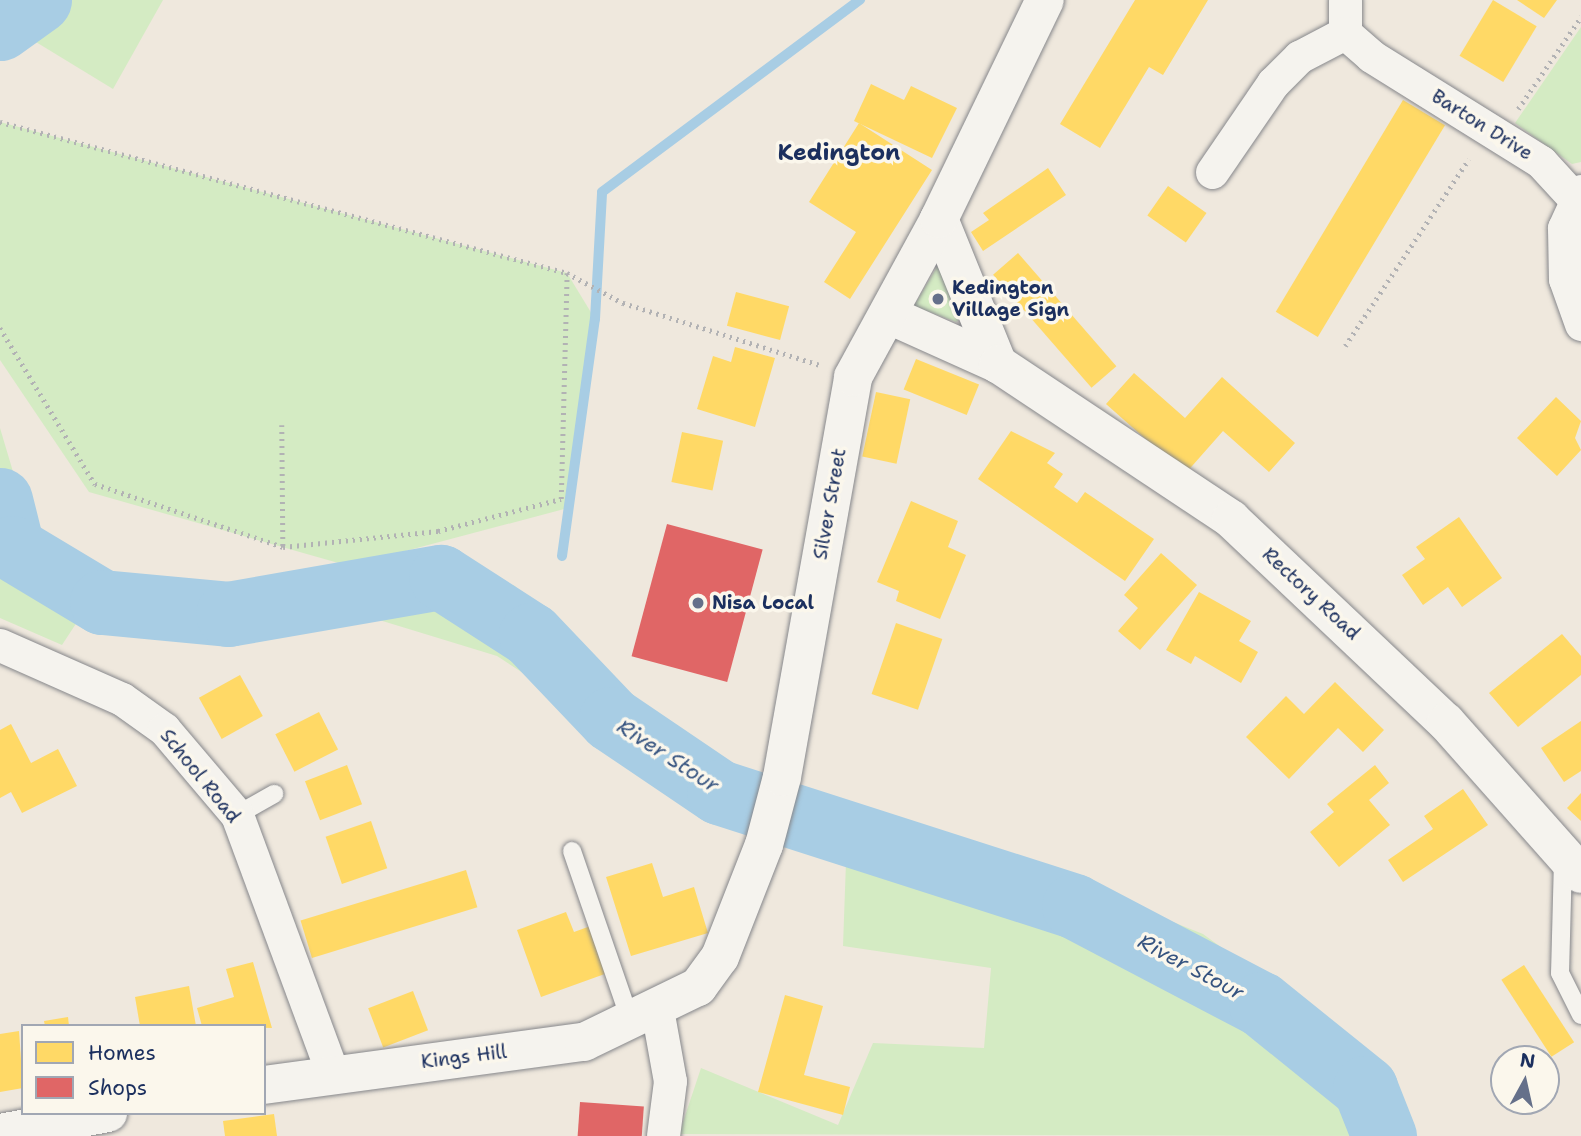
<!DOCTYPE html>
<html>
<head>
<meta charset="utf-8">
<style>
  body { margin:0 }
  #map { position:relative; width:1581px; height:1136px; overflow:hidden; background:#efe8dd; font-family:"Shantell Sans",sans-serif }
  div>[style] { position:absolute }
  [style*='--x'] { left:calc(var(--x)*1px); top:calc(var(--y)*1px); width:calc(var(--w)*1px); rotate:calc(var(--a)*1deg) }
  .green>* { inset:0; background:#d4ebc3 }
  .homes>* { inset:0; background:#ffd966; transform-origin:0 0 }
  .shops>* { inset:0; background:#e06666; transform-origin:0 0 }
  .stream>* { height:10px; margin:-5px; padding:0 5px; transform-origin:5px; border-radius:5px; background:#a8cde4 }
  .river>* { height:65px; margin:-32.5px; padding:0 32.5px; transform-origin:32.5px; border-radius:32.5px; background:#a8cde4 }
  .path>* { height:4.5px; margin-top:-2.25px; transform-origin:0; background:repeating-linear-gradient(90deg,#b2b2b4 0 2px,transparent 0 7px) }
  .roads { filter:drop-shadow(0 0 2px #86878b) drop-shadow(0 0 2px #86878b) }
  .service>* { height:18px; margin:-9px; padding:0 9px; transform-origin:9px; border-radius:9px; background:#f5f3ee }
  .minor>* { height:33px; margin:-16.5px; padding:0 16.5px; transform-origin:16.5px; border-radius:16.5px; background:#f5f3ee }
  .tertiary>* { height:38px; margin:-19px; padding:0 19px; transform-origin:19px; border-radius:19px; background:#f5f3ee }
  .dots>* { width:19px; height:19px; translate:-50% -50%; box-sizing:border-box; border:4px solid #fbf7ec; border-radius:50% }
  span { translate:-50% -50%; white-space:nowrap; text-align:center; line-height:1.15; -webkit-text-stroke:7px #fbf7ec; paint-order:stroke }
  .street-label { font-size:19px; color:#1b2f5e }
  .poi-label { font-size:19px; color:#1b2f5e; font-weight:700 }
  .left { translate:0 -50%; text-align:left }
  .water-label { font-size:21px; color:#365480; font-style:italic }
  .quarter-label { font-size:23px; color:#1b2f5e; font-weight:700 }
  .legend { position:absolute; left:21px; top:1024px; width:245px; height:91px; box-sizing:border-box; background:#fbf7ec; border:2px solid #a1a7b3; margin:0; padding:9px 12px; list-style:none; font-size:21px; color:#1b2f5e }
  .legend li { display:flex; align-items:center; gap:14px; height:35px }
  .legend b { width:35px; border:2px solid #a1a7b3 }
  .north { position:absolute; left:1490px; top:1045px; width:70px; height:70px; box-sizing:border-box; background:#fbf7ec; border:2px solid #a1a7b3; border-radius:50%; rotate:8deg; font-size:19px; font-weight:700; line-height:28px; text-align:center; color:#1b2f5e }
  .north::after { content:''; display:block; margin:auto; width:24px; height:32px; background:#65708a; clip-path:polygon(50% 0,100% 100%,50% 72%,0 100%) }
</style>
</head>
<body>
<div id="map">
  <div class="green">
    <i style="clip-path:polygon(61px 0,163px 0,113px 89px,31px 39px)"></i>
    <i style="clip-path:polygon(1581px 27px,1581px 162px,1572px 164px,1515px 123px)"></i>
    <i style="clip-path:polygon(0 122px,567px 273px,595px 319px,568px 508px,349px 566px,89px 492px,0 360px)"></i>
    <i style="clip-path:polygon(938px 265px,960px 319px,956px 322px,914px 306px)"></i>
    <i style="clip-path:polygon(0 428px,28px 522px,73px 566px,130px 588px,225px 596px,384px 564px,447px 563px,515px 586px,599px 685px,759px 782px,753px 823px,497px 656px,376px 619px,250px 635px,81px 616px,62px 645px,0 618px)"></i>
    <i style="clip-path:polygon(795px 792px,830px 811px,1078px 884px,1203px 934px,1302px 1006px,1377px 1094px,1400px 1136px,679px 1134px,701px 1068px,838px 1125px,873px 1043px,984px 1048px,991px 968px,843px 946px,846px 862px,782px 842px)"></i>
  </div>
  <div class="homes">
    <i style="clip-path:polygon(1135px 0,1208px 0,1163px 75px,1149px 67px,1100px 148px,1060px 124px)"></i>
    <i style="left:1493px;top:0;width:51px;height:65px;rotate:31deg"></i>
    <i style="clip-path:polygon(1517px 0,1557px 0,1544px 18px)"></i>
    <i style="clip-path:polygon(871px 84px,904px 100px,911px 86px,957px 108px,932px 158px,854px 121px)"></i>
    <i style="left:1403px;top:100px;width:49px;height:247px;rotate:31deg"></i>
    <i style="clip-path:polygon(859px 123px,932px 170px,850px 299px,824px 282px,856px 232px,809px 202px)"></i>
    <i style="clip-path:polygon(1048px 168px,1066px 195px,983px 251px,971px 232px,989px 220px,983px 213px)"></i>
    <i style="left:1168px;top:186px;width:47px;height:36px;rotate:35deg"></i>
    <i style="left:1018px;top:253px;width:150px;height:33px;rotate:49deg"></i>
    <i style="left:736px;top:292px;width:55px;height:35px;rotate:15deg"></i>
    <i style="clip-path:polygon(735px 347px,775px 358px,755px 427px,697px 409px,713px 356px,731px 362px)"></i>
    <i style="left:916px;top:359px;width:68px;height:33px;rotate:22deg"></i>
    <i style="clip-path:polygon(1134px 373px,1185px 418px,1222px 377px,1295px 443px,1269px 472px,1223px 431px,1185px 474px,1106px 404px)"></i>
    <i style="left:876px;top:392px;width:35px;height:66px;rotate:12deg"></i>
    <i style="clip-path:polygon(1556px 397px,1581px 421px,1575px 438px,1581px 450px,1557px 476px,1517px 438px)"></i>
    <i style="clip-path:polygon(1011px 431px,1055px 453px,1047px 463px,1063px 474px,1054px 487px,1077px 503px,1085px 492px,1154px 539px,1125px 581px,978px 479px)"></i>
    <i style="left:682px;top:432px;width:42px;height:51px;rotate:12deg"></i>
    <i style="clip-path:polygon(911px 501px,958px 521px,948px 547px,966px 555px,940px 619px,896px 601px,899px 591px,877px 582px)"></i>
    <i style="clip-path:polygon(1459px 517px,1502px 578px,1462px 607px,1448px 587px,1423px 605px,1402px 575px,1425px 559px,1416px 547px)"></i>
    <i style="clip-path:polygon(1161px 553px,1197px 585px,1140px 650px,1118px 631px,1138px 608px,1124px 595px)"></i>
    <i style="clip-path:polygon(1199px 592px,1251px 621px,1239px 641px,1258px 652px,1241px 683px,1195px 656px,1191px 664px,1166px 650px)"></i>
    <i style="left:896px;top:623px;width:49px;height:75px;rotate:19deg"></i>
    <i style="clip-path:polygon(1562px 634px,1581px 656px,1581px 675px,1518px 727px,1489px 693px)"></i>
    <i style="left:240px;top:675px;width:47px;height:47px;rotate:61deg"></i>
    <i style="clip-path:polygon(1335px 682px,1384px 730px,1363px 752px,1338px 728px,1289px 779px,1246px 737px,1286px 696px,1304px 714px)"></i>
    <i style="left:319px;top:712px;width:42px;height:49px;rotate:63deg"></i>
    <i style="clip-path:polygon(1581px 721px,1581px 771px,1564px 782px,1541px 748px)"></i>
    <i style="clip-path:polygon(11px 724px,31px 763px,58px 749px,77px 786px,22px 813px,11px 792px,0 798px,0 730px)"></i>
    <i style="left:347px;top:765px;width:42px;height:45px;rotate:69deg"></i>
    <i style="clip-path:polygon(1375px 765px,1389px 783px,1369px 800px,1390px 825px,1339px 867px,1310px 832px,1334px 812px,1327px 804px)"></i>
    <i style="clip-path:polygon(1463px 789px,1488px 825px,1403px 882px,1388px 860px,1433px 829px,1424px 816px)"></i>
    <i style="clip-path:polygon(1581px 793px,1581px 821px,1567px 808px)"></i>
    <i style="left:371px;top:821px;width:50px;height:48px;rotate:71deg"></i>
    <i style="clip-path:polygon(652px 863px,663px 897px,694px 887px,708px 933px,631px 956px,606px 877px)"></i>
    <i style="left:466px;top:870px;width:39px;height:173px;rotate:73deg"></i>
    <i style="clip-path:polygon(566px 912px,574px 932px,596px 924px,613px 971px,541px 997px,517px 930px)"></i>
    <i style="clip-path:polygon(253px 962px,272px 1028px,202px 1026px,197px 1008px,234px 997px,226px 969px)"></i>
    <i style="left:1524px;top:965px;width:92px;height:27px;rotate:57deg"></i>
    <i style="clip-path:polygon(189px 986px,196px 1026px,140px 1026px,135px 997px)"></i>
    <i style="left:413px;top:991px;width:42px;height:48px;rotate:69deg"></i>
    <i style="clip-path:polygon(785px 995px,823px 1006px,804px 1075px,850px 1087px,843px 1115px,758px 1092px)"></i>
    <i style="clip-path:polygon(68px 1017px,69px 1026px,45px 1026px,44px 1021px)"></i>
    <i style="clip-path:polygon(19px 1031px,23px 1088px,0 1092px,0 1034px)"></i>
    <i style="clip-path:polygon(274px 1114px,277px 1136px,225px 1136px,223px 1121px)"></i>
  </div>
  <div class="shops">
    <i style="left:667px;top:524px;width:99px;height:137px;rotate:15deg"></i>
    <i style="left:580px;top:1102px;width:64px;height:34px;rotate:4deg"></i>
  </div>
  <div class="stream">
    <i style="--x:562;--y:556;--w:239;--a:-82.1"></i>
    <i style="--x:595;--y:319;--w:127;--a:-86.8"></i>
    <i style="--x:602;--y:192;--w:322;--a:-36.7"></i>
  </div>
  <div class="river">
    <i style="--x:0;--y:28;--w:48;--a:-35.7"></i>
    <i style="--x:0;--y:500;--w:49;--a:76"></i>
    <i style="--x:12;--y:548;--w:105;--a:31"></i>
    <i style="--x:102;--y:602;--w:127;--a:5.4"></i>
    <i style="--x:228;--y:614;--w:216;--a:-9.9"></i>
    <i style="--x:441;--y:577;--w:107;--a:32.8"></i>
    <i style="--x:531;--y:635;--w:116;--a:46.4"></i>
    <i style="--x:611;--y:719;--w:130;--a:34.1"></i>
    <i style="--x:719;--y:792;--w:373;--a:17.8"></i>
    <i style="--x:1074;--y:906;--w:211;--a:27.7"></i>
    <i style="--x:1261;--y:1004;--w:134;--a:38.9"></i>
    <i style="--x:1365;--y:1088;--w:52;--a:68.4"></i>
  </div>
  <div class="path">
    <i style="--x:1518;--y:109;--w:112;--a:-55.6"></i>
    <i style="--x:0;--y:122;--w:587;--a:14.91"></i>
    <i style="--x:567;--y:273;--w:64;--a:28.2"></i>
    <i style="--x:623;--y:303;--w:207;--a:17.5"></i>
    <i style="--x:0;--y:328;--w:183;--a:58.7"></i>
    <i style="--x:95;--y:484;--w:198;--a:18.5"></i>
    <i style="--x:283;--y:547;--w:156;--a:-5.9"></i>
    <i style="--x:438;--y:531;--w:127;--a:-14.6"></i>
    <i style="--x:561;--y:499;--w:226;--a:-88.5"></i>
    <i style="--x:1345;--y:346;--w:224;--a:-56.5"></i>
    <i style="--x:282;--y:425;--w:122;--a:89.5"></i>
  </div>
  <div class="roads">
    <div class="service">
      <i style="--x:237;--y:815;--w:43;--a:-29.6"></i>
      <i style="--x:572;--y:851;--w:181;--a:71"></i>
      <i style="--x:1563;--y:860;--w:113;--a:91.5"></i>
      <i style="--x:1560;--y:973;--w:47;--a:63.4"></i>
    </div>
    <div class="minor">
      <i style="--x:1345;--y:0;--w:33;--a:90"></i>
      <i style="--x:1345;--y:33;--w:35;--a:41"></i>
      <i style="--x:1371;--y:56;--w:200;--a:31.9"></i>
      <i style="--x:1541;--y:162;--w:50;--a:47.4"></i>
      <i style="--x:1212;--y:172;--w:108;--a:-55.6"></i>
      <i style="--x:1273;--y:83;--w:37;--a:-45"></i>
      <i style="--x:1299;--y:57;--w:52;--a:-27.6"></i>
      <i style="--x:1581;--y:191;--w:41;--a:114.7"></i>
      <i style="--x:1564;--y:228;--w:51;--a:88.9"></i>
      <i style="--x:1565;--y:279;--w:48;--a:70.4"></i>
      <i style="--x:0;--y:645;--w:133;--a:23.9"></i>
      <i style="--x:122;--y:699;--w:52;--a:35.5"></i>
      <i style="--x:164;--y:729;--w:113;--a:49.7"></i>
      <i style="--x:237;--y:815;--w:274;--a:69.7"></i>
      <i style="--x:657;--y:1009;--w:73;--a:79.8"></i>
      <i style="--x:670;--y:1081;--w:55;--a:97.3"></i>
    </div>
    <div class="tertiary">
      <i style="--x:939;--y:219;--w:157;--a:67.9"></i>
      <i style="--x:889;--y:315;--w:120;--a:24.2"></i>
      <i style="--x:998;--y:364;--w:280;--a:33.6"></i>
      <i style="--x:1231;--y:519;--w:296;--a:43.4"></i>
      <i style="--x:1446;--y:722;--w:203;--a:48.4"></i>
      <i style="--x:264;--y:1085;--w:323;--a:-7.7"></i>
      <i style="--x:584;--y:1042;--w:127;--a:-25.8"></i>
      <i style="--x:698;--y:987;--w:37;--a:-54"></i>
      <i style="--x:720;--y:957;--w:120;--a:-68.6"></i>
      <i style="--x:764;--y:845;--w:70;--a:-75.2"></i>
      <i style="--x:782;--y:777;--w:406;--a:-79.9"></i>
      <i style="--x:853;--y:377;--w:180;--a:-61.4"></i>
      <i style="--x:939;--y:219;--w:243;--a:-64.2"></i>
      <i style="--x:0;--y:1133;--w:110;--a:-10.5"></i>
    </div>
  </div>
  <div class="dots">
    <i style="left:938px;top:299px;background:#65708a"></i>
    <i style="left:698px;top:603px;background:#65708a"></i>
  </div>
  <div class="street-label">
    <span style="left:1482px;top:125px;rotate:32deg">Barton Drive</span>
    <span style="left:830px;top:504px;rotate:-80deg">Silver Street</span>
    <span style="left:1311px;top:594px;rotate:43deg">Rectory Road</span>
    <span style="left:200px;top:776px;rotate:51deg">School Road</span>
    <span style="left:464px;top:1057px;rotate:-7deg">Kings Hill</span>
  </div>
  <div class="poi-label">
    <span class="left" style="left:952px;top:299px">Kedington<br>Village Sign</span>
    <span class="left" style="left:712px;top:603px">Nisa Local</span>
  </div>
  <div class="water-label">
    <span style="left:668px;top:756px;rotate:33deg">River Stour</span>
    <span style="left:1191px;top:967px;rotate:28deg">River Stour</span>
  </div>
  <div class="quarter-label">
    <span style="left:839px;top:152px">Kedington</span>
  </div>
  <ul class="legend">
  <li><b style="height:19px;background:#ffd966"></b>Homes</li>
  <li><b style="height:19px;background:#e06666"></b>Shops</li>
  </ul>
  <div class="north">N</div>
</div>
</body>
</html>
